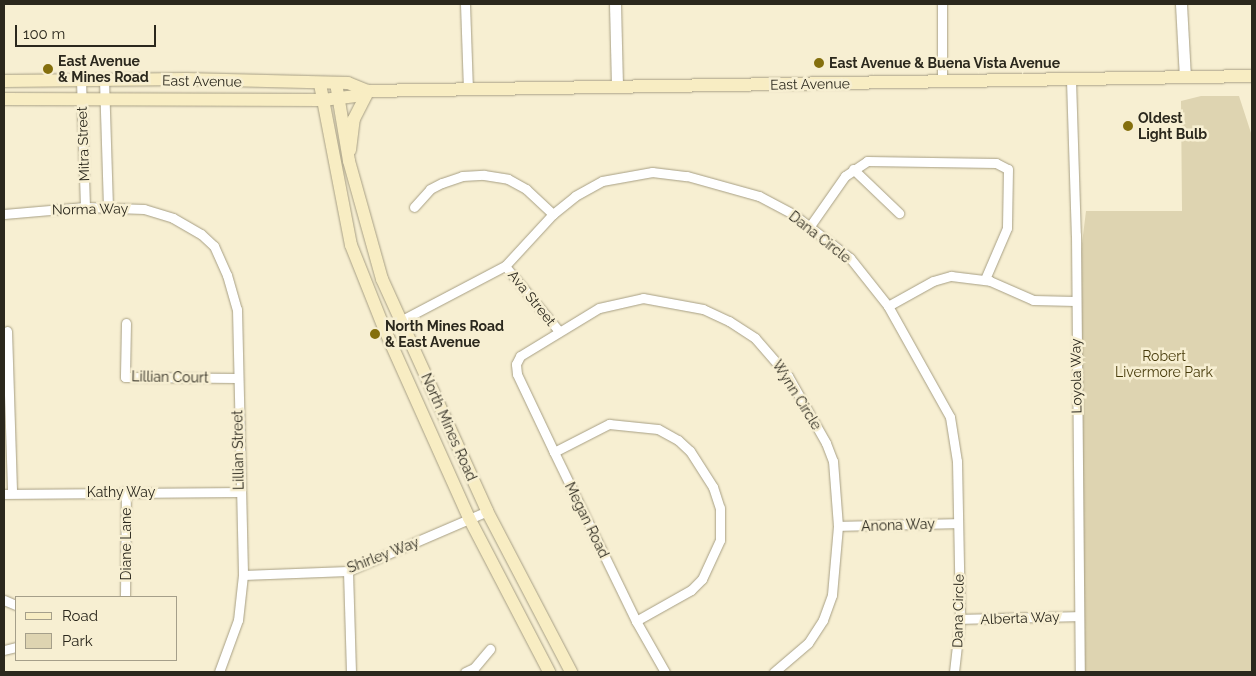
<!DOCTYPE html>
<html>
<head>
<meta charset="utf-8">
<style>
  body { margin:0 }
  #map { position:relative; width:1256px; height:676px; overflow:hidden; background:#f7efd2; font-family:Raleway,sans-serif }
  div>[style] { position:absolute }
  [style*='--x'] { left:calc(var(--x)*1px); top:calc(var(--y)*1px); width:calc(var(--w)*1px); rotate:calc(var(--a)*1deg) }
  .green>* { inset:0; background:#ded4b1 }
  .roads { filter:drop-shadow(0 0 1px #a79f84) drop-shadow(0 0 1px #a79f84) }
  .minor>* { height:9px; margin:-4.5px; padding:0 4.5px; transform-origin:4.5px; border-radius:4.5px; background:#fff }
  .tertiary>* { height:11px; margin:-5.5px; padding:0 5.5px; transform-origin:5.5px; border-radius:5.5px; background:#fff }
  .secondary>* { height:12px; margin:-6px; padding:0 6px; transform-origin:6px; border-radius:6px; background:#f8edc3 }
  .dots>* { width:14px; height:14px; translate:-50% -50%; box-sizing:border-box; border:2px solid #f7efd2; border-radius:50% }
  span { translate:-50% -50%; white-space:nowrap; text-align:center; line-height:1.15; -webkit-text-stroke:5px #f7efd2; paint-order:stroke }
  .poi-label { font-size:14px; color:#2b281d; font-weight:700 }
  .left { translate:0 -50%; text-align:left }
  .street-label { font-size:14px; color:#2b281d }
  .park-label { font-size:14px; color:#473b0b }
  .frame { position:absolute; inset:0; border:5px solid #2b281d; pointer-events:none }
  .legend { position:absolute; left:15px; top:596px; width:162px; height:65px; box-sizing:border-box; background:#f7efd2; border:1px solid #a59f8a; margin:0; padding:6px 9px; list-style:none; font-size:15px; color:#2b281d }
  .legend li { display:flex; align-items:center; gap:10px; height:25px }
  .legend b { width:25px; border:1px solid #a59f8a }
  .scale { position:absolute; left:15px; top:25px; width:141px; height:22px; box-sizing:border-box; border:2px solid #2b281d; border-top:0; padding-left:6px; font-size:15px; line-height:18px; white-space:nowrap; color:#2b281d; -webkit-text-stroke:4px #f7efd2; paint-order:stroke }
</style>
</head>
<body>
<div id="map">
  <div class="green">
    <i style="clip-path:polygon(1201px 96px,1239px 96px,1252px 136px,1252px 672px,1080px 672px,1075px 301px,1086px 211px,1182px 211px,1181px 101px)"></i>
  </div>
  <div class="roads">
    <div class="minor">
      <i style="--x:465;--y:4;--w:85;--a:88"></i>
      <i style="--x:942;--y:4;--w:78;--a:90"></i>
      <i style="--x:81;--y:80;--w:127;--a:88.2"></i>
      <i style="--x:104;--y:80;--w:126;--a:88.2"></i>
      <i style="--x:1071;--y:80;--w:155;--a:88.2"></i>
      <i style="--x:1076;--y:235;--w:437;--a:89.5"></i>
      <i style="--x:853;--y:169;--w:64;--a:43.7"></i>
      <i style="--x:414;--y:207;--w:24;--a:-48"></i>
      <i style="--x:430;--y:189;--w:13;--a:-27"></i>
      <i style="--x:442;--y:183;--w:21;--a:-19"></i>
      <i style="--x:462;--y:176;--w:22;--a:-3"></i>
      <i style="--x:484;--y:175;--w:24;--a:9"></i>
      <i style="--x:508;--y:179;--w:21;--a:29"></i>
      <i style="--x:526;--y:189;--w:37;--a:43"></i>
      <i style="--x:4;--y:214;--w:81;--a:-4.9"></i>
      <i style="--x:85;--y:207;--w:59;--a:1.9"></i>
      <i style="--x:144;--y:209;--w:30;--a:17"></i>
      <i style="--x:173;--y:218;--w:32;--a:30"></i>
      <i style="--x:201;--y:234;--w:18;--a:43"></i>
      <i style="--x:214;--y:246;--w:32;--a:66"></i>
      <i style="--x:227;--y:275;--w:35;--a:74"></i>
      <i style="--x:237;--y:309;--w:266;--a:88.7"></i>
      <i style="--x:243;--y:575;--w:45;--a:96.3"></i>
      <i style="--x:238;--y:620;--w:55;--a:110.1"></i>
      <i style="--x:810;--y:226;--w:61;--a:-55"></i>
      <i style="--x:845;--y:176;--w:27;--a:-34"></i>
      <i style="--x:867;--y:161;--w:129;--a:0.9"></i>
      <i style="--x:996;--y:163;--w:13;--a:27"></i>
      <i style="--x:1008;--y:169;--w:59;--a:91"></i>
      <i style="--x:1007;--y:228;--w:56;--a:113.3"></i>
      <i style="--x:505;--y:266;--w:83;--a:50.4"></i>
      <i style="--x:888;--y:306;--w:51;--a:-29.1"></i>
      <i style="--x:933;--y:281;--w:19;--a:-16"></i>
      <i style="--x:951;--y:276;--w:39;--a:7"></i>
      <i style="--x:990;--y:281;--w:47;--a:23.8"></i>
      <i style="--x:1033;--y:300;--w:42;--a:1.4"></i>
      <i style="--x:402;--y:320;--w:116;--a:-27.7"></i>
      <i style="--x:505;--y:266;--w:71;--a:-47.3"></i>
      <i style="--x:553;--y:214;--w:28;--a:-39"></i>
      <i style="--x:575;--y:196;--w:31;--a:-29"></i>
      <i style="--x:602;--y:181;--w:51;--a:-10.2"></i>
      <i style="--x:652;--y:172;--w:35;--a:7"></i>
      <i style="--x:687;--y:176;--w:75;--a:15.5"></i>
      <i style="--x:759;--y:196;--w:38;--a:28"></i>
      <i style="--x:793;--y:214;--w:72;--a:37.7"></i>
      <i style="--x:850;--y:258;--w:61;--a:51.6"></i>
      <i style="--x:888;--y:306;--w:127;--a:60.8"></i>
      <i style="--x:950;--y:417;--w:45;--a:81"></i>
      <i style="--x:957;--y:461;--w:158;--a:88.9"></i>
      <i style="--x:960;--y:619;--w:53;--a:96.5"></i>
      <i style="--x:126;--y:323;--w:54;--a:91.1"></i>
      <i style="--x:125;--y:377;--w:112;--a:0.5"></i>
      <i style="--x:7;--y:331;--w:162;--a:88.2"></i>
      <i style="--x:554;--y:452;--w:62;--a:-27"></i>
      <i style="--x:609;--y:424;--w:49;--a:5.8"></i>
      <i style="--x:658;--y:429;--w:23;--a:29"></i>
      <i style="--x:678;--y:440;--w:16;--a:43"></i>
      <i style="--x:690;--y:451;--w:43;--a:57.4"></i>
      <i style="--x:713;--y:487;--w:22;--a:72"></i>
      <i style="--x:720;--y:508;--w:32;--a:90"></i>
      <i style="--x:720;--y:540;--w:43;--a:114.8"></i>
      <i style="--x:702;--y:579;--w:16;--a:135"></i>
      <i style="--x:691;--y:590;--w:63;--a:150.6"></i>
      <i style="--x:4;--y:494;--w:235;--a:-0.5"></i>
      <i style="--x:838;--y:526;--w:120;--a:-1.4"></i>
      <i style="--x:348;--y:571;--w:101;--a:88.3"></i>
      <i style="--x:243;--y:575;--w:105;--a:-2.2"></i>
      <i style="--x:348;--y:571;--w:151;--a:-23.3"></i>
      <i style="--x:125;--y:597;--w:106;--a:-89.5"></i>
      <i style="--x:4;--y:600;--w:13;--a:23"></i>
      <i style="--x:960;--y:619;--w:119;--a:-1.4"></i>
      <i style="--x:4;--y:650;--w:12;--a:-14"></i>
      <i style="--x:465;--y:672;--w:10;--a:-24"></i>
      <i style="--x:474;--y:668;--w:25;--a:-50"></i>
      <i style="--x:665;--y:672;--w:59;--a:-119.6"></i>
      <i style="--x:636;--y:621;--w:188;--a:-115.9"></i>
      <i style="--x:554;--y:452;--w:86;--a:-115.4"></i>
      <i style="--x:517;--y:374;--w:10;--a:-96"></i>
      <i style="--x:516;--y:364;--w:9;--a:-63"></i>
      <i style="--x:520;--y:356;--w:92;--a:-31.3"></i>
      <i style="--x:599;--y:308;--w:45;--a:-12.8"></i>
      <i style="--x:643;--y:298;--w:61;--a:10.4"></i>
      <i style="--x:703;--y:309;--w:29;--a:25"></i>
      <i style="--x:729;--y:321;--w:31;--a:33"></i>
      <i style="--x:755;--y:338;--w:50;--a:49"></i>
      <i style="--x:788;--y:376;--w:77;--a:60.4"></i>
      <i style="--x:826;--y:443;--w:19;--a:69"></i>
      <i style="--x:833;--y:461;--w:65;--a:85.6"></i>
      <i style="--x:838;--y:526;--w:69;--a:95"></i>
      <i style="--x:832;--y:595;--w:27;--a:110"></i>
      <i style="--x:823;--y:620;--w:27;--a:123"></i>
      <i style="--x:808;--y:643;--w:45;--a:139.5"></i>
    </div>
    <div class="tertiary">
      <i style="--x:615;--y:4;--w:83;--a:88.6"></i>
      <i style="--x:1181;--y:4;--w:73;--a:86.9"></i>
    </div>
    <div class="secondary">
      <i style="--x:4;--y:81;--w:181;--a:-0.6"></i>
      <i style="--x:185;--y:79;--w:163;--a:1.4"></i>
      <i style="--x:348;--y:83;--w:22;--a:22"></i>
      <i style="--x:336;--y:83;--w:79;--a:80.5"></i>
      <i style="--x:349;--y:161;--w:123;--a:74.4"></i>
      <i style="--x:382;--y:279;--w:255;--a:65.6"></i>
      <i style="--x:487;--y:511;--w:182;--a:62.4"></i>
      <i style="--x:320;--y:84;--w:164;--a:79.1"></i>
      <i style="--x:351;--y:245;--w:89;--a:68.3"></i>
      <i style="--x:384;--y:328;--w:208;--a:65.9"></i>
      <i style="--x:469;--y:518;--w:174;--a:62.5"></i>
      <i style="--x:4;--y:99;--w:319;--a:0.2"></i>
      <i style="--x:323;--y:100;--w:31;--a:-7"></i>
      <i style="--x:354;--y:96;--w:15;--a:-20"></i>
      <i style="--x:368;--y:91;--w:884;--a:-0.97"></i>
      <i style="--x:350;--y:150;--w:31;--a:-83"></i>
      <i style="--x:354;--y:119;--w:31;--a:-63"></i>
    </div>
  </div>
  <div class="dots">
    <i style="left:819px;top:63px;background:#846f0d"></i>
    <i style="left:48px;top:69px;background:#846f0d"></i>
    <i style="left:1128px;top:126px;background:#846f0d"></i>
    <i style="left:375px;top:334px;background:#846f0d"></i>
  </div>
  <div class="poi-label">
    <span class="left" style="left:58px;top:69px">East Avenue<br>&amp; Mines Road</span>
    <span class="left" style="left:829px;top:63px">East Avenue &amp; Buena Vista Avenue</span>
    <span class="left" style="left:1138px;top:126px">Oldest<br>Light Bulb</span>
    <span class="left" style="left:385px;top:334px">North Mines Road<br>&amp; East Avenue</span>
  </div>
  <div class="street-label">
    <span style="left:202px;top:81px;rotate:1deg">East Avenue</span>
    <span style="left:810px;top:84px;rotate:-1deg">East Avenue</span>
    <span style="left:83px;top:144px;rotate:-92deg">Mitra Street</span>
    <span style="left:90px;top:209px;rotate:-1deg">Norma Way</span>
    <span style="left:820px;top:237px;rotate:38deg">Dana Circle</span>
    <span style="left:532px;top:298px;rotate:51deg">Ava Street</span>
    <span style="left:1076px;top:376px;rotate:-91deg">Loyola Way</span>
    <span style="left:170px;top:377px;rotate:1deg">Lillian Court</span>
    <span style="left:797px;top:395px;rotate:58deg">Wynn Circle</span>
    <span style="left:449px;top:427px;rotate:66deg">North Mines Road</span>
    <span style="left:238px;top:450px;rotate:-91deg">Lillian Street</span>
    <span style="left:121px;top:492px">Kathy Way</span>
    <span style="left:587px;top:520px;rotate:64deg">Megan Road</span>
    <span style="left:898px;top:525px;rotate:-2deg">Anona Way</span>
    <span style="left:126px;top:544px;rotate:-90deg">Diane Lane</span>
    <span style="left:383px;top:555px;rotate:-21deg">Shirley Way</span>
    <span style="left:958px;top:611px;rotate:-89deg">Dana Circle</span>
    <span style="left:1020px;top:618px;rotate:-2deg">Alberta Way</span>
  </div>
  <div class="park-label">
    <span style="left:1164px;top:364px">Robert<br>Livermore Park</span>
  </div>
  <div class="frame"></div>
  <ul class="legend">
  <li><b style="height:6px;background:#f8edc3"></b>Road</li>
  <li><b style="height:14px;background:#ded4b1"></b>Park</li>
  </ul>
  <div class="scale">100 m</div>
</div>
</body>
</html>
